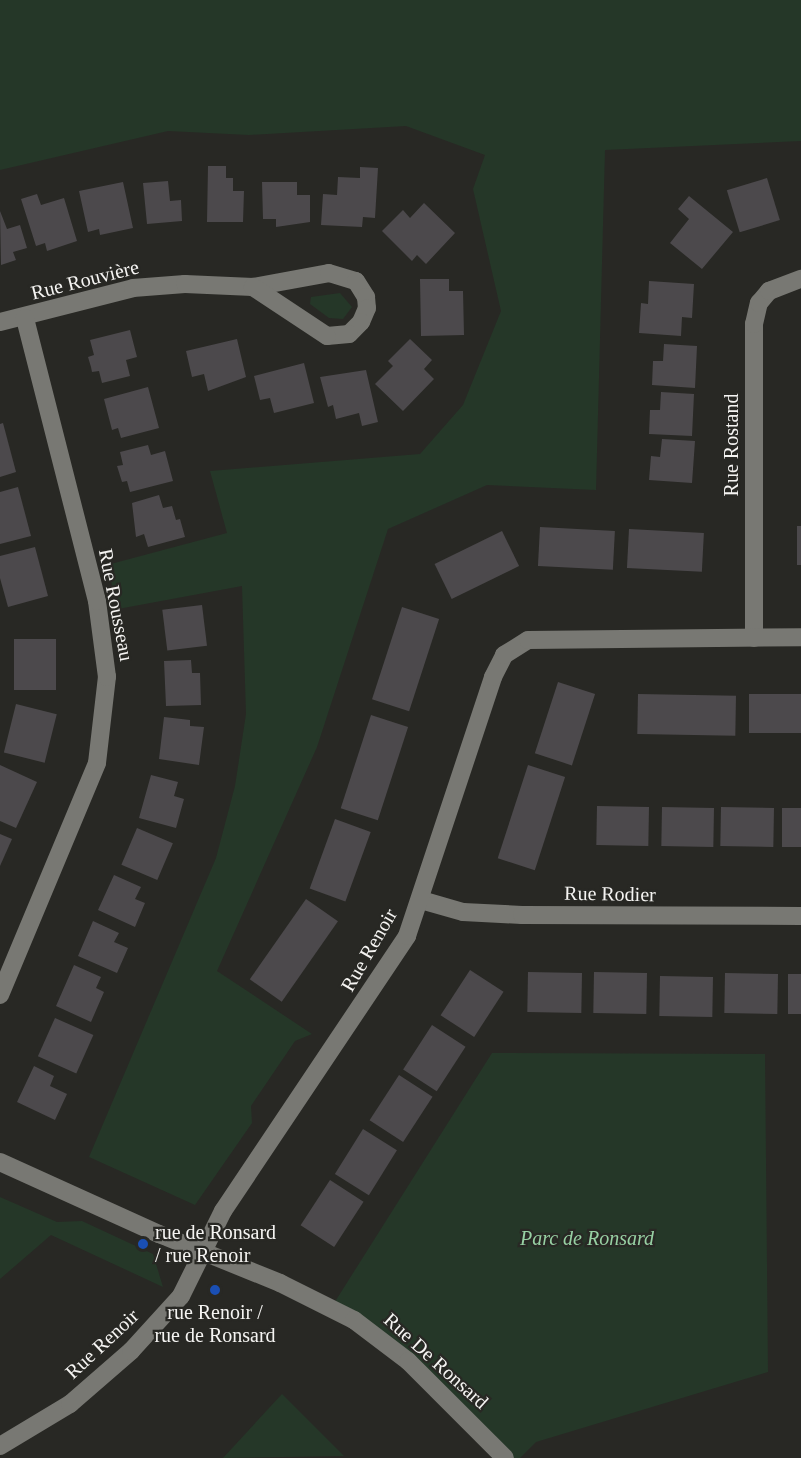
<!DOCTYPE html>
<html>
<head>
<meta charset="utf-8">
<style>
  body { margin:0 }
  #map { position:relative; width:801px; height:1458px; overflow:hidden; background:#282824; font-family:Georgia,serif }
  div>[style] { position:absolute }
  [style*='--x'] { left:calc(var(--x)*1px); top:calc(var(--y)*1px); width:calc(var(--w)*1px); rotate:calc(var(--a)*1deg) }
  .green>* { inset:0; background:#253728 }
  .building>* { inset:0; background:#4c494c; transform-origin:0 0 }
  .minor>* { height:18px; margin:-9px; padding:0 9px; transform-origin:9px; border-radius:9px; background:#787873 }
  .dots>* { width:16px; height:16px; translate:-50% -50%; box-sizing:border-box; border:3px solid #282824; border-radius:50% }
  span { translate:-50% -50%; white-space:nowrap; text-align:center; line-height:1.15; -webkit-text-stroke:4.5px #282824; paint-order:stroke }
  .street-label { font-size:20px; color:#f5f4f2 }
  .poi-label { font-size:20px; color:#f5f4f2 }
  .left { translate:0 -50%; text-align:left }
  .park-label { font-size:20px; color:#97d0a3; font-style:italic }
</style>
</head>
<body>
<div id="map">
  <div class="green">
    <i style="clip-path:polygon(0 0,801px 0,801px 141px,605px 150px,596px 490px,487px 485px,388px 529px,317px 747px,217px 971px,312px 1034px,295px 1041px,251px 1106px,252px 1123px,195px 1205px,89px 1157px,216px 858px,235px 786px,246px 714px,242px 586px,118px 609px,107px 565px,227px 533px,210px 471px,420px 454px,463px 405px,501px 311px,473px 189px,485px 155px,406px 126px,249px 135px,168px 131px,0 170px)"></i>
    <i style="clip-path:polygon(340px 293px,352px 307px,343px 319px,329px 318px,310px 304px,311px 297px)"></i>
    <i style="clip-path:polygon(492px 1053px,765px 1054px,768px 1372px,536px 1442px,520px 1458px,505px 1458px,473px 1424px,331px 1308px)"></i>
    <i style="clip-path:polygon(0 1197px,57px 1222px,82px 1221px,153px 1254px,163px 1287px,51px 1235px,0 1279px)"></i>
    <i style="clip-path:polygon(282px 1394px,344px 1456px,223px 1458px)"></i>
  </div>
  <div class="building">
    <i style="clip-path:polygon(208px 166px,226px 166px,226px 178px,233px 178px,233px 191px,244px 191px,243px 222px,207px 222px)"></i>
    <i style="clip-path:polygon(360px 167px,378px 168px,375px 218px,363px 217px,362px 227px,321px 225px,323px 194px,337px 195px,338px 177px,360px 178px)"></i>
    <i style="left:767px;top:178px;width:44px;height:42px;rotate:73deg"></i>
    <i style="clip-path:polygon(168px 181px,170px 201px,181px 200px,182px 221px,147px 224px,143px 183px)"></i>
    <i style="clip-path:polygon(123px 182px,133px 228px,100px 235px,99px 229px,88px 232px,79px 191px)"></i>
    <i style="clip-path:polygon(262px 182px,297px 182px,297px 195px,310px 195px,310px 222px,276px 227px,276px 219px,263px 219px)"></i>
    <i style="clip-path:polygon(37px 194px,41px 205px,64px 198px,77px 241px,47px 251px,45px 243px,36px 246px,21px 199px)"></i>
    <i style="clip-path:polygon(689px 196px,733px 232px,702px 269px,670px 243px,689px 219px,678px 209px)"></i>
    <i style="clip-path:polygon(424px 203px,455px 233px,426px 264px,417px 255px,412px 261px,382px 231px,403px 210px,410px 218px)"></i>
    <i style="clip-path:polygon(0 211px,7px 229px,20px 225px,27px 248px,13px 252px,16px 260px,1px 265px)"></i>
    <i style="clip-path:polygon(420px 279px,449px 279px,449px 291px,463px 291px,464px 335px,421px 336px)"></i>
    <i style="clip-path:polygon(649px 281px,694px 284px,692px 318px,682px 317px,681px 336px,639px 333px,641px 303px,648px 304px)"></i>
    <i style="clip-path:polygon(130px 330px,137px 357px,126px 360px,130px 376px,102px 383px,99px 371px,92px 372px,91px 367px,88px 357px,94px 355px,90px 340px)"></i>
    <i style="clip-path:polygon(237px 339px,246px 377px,208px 391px,204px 374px,192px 377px,186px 351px)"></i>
    <i style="clip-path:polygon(410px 339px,432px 360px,424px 369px,434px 379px,403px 411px,375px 384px,393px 366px,388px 361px)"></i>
    <i style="clip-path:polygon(664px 344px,697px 346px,695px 388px,652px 385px,653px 361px,663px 361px)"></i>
    <i style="clip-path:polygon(304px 363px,314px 403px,274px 413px,270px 398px,260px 400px,254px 376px)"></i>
    <i style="clip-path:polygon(366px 370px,378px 422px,362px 426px,359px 413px,336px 419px,333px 405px,328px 407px,320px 377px)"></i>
    <i style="clip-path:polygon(148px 387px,159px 428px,121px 438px,118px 428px,112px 430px,104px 399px)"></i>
    <i style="clip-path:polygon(661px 392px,694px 394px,692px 436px,649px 434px,650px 410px,660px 410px)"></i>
    <i style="clip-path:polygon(3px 423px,16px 472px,0 477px,0 424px)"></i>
    <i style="clip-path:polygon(662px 439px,695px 441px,692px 483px,649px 480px,651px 456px,660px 457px)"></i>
    <i style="clip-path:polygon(148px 445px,151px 455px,165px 451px,173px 481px,130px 492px,127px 481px,122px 482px,117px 466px,123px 465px,120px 452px)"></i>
    <i style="clip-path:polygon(18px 487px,31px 536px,0 544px,0 492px)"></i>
    <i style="clip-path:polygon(159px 495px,163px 508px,172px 506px,176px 520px,180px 519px,185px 537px,148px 547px,144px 534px,136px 537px,132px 503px)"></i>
    <i style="left:797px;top:526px;width:4px;height:39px"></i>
    <i style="left:540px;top:527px;width:75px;height:39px;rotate:3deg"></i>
    <i style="left:629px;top:529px;width:75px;height:39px;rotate:3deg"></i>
    <i style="left:502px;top:531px;width:39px;height:75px;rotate:64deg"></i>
    <i style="clip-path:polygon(35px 547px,48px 596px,8px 607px,0 578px,0 556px)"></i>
    <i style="left:202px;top:605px;width:41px;height:40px;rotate:83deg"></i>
    <i style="left:402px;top:607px;width:39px;height:97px;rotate:18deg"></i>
    <i style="left:14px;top:639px;width:42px;height:51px"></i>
    <i style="clip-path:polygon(191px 660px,192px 673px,200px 673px,201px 705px,166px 706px,164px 661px)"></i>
    <i style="left:558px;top:682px;width:39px;height:75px;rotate:18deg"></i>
    <i style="left:638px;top:694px;width:98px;height:40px;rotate:1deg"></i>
    <i style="left:749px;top:694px;width:52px;height:39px"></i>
    <i style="left:16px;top:704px;width:42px;height:50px;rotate:14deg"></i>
    <i style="left:371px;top:715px;width:39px;height:98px;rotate:18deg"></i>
    <i style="clip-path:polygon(164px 717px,190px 720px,190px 726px,204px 727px,199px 765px,159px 759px)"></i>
    <i style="clip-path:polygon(0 765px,37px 782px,16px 828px,0 821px)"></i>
    <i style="left:528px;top:765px;width:39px;height:98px;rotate:18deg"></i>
    <i style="clip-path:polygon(151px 775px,178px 782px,174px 796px,184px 799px,176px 828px,139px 818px)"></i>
    <i style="left:597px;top:806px;width:52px;height:39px;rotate:1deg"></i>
    <i style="left:662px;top:807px;width:52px;height:39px;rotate:1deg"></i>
    <i style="left:721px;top:807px;width:53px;height:39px;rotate:1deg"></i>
    <i style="left:782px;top:808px;width:19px;height:39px"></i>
    <i style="left:335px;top:819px;width:38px;height:74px;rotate:20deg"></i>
    <i style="left:137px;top:828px;width:39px;height:40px;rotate:23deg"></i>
    <i style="clip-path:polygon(0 834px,12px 839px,0 866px)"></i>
    <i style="clip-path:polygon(114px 875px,141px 887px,135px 899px,145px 903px,135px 927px,98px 910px)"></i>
    <i style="left:306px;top:899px;width:39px;height:98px;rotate:35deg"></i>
    <i style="clip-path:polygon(93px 921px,119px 933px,114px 942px,128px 948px,117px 973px,78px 956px)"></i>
    <i style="clip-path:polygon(74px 965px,101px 977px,96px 988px,104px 992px,91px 1022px,56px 1006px)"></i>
    <i style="left:470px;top:970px;width:40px;height:54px;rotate:33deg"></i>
    <i style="left:528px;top:972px;width:54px;height:40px;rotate:1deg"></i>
    <i style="left:594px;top:972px;width:53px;height:41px;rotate:1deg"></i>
    <i style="left:725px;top:973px;width:53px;height:40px;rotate:1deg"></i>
    <i style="left:788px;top:974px;width:13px;height:40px"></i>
    <i style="left:660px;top:976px;width:53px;height:40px;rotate:1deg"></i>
    <i style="left:55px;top:1018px;width:42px;height:42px;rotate:24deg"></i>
    <i style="left:432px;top:1025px;width:40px;height:53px;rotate:33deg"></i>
    <i style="clip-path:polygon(34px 1066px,54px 1076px,50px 1086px,67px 1094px,55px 1120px,17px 1102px)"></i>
    <i style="left:399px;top:1075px;width:40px;height:54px;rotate:33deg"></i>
    <i style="left:363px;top:1129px;width:40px;height:53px;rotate:32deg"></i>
    <i style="left:330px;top:1180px;width:40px;height:54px;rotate:33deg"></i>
  </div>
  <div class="minor">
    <i style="--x:0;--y:322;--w:137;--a:-14.3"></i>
    <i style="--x:133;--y:288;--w:52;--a:-4.4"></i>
    <i style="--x:185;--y:284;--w:68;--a:2.5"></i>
    <i style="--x:253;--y:287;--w:77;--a:-10.4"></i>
    <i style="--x:329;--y:273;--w:28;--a:17"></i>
    <i style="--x:356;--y:281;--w:19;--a:58"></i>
    <i style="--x:366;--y:297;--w:11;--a:85"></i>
    <i style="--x:367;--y:308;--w:15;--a:113"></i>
    <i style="--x:361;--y:322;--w:17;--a:135"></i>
    <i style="--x:349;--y:334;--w:22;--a:175"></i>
    <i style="--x:327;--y:336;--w:89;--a:-146.5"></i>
    <i style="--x:754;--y:638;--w:314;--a:-90"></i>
    <i style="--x:754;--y:324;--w:22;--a:-77"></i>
    <i style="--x:759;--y:303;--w:16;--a:-50"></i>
    <i style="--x:769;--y:291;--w:34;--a:-21"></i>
    <i style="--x:421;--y:900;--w:44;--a:15.9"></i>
    <i style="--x:463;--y:912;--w:59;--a:2.9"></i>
    <i style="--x:522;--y:915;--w:279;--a:0.2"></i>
    <i style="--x:0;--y:995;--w:251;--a:-67.3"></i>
    <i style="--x:97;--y:763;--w:87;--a:-83.4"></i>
    <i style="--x:107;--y:677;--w:77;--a:-97.5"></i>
    <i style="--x:97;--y:601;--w:292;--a:-104.3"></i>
    <i style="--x:0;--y:1162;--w:175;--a:24.4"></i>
    <i style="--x:159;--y:1234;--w:131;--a:22"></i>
    <i style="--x:280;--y:1283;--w:83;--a:26.6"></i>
    <i style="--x:354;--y:1320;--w:68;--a:37.2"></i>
    <i style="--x:408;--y:1361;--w:137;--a:45"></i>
    <i style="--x:0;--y:1446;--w:82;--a:-31"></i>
    <i style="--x:70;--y:1404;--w:81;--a:-41"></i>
    <i style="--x:131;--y:1351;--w:74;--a:-47.7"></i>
    <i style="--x:181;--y:1296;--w:95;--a:-63.7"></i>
    <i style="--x:223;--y:1211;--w:331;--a:-56.2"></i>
    <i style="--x:407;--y:936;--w:273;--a:-71.6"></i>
    <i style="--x:493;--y:677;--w:25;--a:-63"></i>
    <i style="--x:504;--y:655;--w:28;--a:-32"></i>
    <i style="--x:528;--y:640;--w:273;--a:-0.6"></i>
  </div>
  <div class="dots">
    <i style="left:143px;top:1244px;background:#1a4fb4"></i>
    <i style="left:215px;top:1290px;background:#1a4fb4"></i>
  </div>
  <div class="street-label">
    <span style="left:85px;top:280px;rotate:-14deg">Rue Rouvière</span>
    <span style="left:731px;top:445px;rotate:-90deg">Rue Rostand</span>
    <span style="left:116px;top:605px;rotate:79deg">Rue Rousseau</span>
    <span style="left:610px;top:894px;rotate:1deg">Rue Rodier</span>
    <span style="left:369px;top:950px;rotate:-60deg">Rue Renoir</span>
    <span style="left:102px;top:1344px;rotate:-43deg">Rue Renoir</span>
    <span style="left:436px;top:1361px;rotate:42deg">Rue De Ronsard</span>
  </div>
  <div class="poi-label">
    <span class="left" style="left:155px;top:1244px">rue de Ronsard<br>/ rue Renoir</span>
    <span style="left:215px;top:1324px">rue Renoir /<br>rue de Ronsard</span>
  </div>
  <div class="park-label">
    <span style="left:587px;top:1238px">Parc de Ronsard</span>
  </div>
</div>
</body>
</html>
